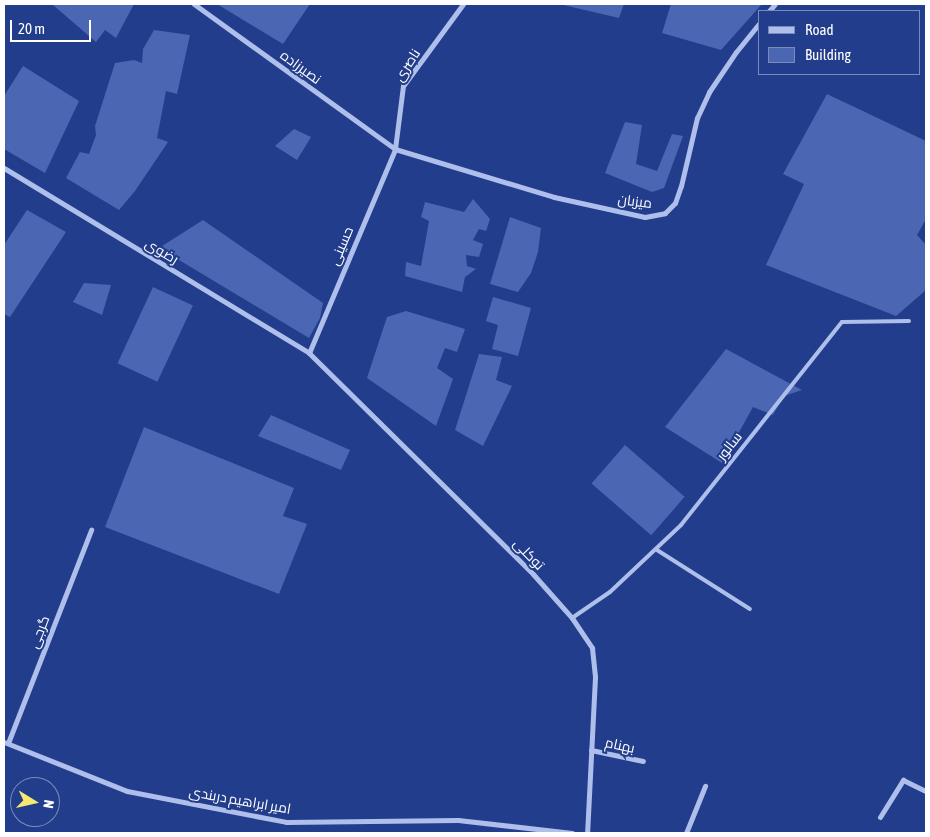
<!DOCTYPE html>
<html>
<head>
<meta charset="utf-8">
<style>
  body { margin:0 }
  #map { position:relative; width:930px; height:837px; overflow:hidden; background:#223d8b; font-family:"Asap Condensed",Cairo,sans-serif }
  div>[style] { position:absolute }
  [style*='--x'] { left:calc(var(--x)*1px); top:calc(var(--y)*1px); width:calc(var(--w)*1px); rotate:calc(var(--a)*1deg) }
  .building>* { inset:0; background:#4b66b2; transform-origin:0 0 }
  .service>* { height:4px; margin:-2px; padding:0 2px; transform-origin:2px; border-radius:2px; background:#afbfeb }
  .minor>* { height:5px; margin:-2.5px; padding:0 2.5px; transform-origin:2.5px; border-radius:2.5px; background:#afbfeb }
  span { translate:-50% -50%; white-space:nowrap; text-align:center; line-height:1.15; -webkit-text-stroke:4px #223d8b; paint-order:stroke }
  .street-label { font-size:14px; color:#fff }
  .frame { position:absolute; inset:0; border:5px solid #fff; pointer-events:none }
  .legend { position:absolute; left:758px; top:10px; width:162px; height:65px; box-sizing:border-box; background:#223d8b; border:1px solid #7a8bb9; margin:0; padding:6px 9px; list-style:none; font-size:15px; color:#fff }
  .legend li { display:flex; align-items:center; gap:10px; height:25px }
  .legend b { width:25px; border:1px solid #7a8bb9 }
  .north { position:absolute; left:10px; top:777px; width:50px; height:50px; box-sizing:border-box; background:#223d8b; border:1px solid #7a8bb9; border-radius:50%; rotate:99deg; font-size:14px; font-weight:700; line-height:20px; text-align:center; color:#fff }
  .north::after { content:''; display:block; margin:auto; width:18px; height:22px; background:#f7e871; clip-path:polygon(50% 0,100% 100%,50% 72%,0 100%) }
  .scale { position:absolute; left:10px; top:20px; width:81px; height:22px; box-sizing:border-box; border:2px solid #fff; border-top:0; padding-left:6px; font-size:15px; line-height:18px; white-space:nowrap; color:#fff; -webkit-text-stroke:4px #223d8b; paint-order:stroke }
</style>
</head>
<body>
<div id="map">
  <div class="building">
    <i style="clip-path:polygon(54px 4px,134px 4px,116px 38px,105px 30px,96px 42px,53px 5px)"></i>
    <i style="clip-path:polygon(217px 4px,310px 4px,283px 44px)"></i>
    <i style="clip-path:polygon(559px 4px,624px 4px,619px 18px)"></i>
    <i style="clip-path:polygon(671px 4px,762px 4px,721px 50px,662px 33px)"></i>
    <i style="clip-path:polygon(154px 30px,190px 35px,177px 94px,166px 91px,157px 138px,168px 142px,135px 191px,119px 210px,66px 178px,80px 152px,89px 154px,96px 135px,95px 126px,115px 63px,134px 60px,142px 63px,143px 49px)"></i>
    <i style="clip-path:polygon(23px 66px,79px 101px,45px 173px,4px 149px,4px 96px)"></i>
    <i style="clip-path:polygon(827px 94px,926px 141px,926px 219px,917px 235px,926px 245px,926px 290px,896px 316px,766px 265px,804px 184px,783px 174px)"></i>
    <i style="clip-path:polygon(625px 122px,642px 125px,636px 164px,657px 171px,672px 134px,683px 136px,664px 188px,652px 192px,605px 173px)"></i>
    <i style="clip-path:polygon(294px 129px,311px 137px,297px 160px,275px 146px)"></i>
    <i style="clip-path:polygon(473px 199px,490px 219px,486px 231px,479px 229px,473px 240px,483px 244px,479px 257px,466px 255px,467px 266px,476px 269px,465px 277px,462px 292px,405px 276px,406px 262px,421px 266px,429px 221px,421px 217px,425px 202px,464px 212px)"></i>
    <i style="clip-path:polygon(27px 210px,66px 232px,10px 317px,4px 314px,4px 245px)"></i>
    <i style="clip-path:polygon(510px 217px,541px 228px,538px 252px,531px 273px,518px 292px,490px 284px)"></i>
    <i style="clip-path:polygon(203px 220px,323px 303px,320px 318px,309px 338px,159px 248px)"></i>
    <i style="clip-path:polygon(84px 283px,111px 285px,102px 315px,73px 302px)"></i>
    <i style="left:153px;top:287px;width:44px;height:84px;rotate:25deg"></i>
    <i style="clip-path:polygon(493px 297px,531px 308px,518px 356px,492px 349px,498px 325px,486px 321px)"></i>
    <i style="clip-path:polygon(406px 311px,465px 329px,457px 352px,445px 348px,437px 368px,453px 379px,436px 426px,367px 378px,387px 317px)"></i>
    <i style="clip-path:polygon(726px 349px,802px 390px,784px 396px,773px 415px,753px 407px,722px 463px,665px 427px)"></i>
    <i style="clip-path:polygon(479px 354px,502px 357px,496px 380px,512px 386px,483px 446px,455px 430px)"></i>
    <i style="clip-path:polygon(271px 415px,350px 450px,341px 470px,258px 436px)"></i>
    <i style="clip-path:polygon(144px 427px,294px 488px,283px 516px,307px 524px,279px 594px,105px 527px)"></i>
    <i style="left:625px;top:445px;width:79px;height:51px;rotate:41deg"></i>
  </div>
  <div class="service">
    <i style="--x:657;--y:550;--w:110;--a:32.4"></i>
    <i style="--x:572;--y:618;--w:46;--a:-34.4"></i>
    <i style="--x:610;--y:592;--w:98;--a:-43.3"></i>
    <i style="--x:681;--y:525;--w:259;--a:-51.6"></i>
    <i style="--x:842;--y:322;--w:67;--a:-0.9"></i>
  </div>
  <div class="minor">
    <i style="--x:194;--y:4;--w:248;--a:35.8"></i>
    <i style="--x:395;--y:149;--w:166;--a:16.8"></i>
    <i style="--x:554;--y:197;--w:93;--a:12.4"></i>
    <i style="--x:645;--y:217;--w:20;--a:-11"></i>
    <i style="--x:665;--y:213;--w:14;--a:-45"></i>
    <i style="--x:675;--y:203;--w:18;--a:-71"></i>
    <i style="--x:681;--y:186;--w:70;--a:-76.8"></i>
    <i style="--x:697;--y:118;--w:29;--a:-65"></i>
    <i style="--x:709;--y:92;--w:48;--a:-56"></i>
    <i style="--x:736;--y:52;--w:36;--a:-51"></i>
    <i style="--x:769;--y:11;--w:9;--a:-49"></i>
    <i style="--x:4;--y:168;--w:357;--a:31.2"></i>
    <i style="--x:309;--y:353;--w:315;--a:44.6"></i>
    <i style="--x:533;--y:574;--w:59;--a:48.4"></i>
    <i style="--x:572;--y:618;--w:36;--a:56"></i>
    <i style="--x:592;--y:648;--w:29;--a:84"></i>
    <i style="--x:595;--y:677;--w:156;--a:92.9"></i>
    <i style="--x:309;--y:353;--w:221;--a:-67.1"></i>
    <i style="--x:395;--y:149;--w:64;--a:-82.8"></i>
    <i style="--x:403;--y:86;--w:102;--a:-53.8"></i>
    <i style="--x:4;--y:742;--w:132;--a:21.7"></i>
    <i style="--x:127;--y:791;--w:162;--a:11"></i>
    <i style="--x:286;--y:822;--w:172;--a:-0.7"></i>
    <i style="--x:458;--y:820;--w:115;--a:6.5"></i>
    <i style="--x:8;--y:743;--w:229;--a:-68.7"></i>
    <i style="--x:591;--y:750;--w:53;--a:11.9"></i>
    <i style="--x:880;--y:817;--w:44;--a:-58.1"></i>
    <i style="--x:903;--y:780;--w:25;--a:26"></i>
    <i style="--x:686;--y:833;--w:51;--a:-68"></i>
  </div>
  <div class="street-label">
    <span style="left:407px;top:65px;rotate:-57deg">ناصری</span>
    <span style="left:301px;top:67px;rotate:36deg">نصیرزاده</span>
    <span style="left:635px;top:201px;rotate:7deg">میزبان</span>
    <span style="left:341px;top:246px;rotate:-67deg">حسینی</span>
    <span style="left:162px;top:251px;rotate:31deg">رضوى</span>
    <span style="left:729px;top:446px;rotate:-52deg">سالور</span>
    <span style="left:529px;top:554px;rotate:46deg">توکلی</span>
    <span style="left:39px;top:632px;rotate:-69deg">گرجی</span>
    <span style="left:620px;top:745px;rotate:12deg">بهنام</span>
    <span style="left:240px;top:800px;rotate:10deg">امیر ابراهیم دربندی</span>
  </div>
  <div class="frame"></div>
  <ul class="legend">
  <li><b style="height:6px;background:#afbfeb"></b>Road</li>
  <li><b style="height:14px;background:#4b66b2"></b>Building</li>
  </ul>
  <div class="north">N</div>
  <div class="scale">20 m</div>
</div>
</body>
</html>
